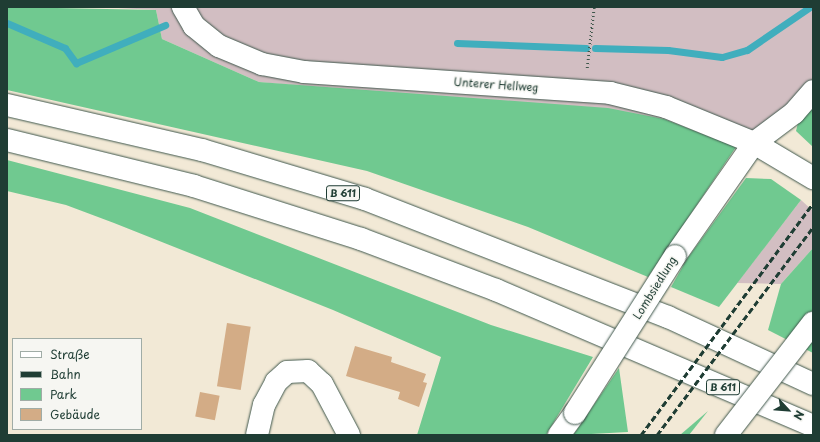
<!DOCTYPE html>
<html>
<head>
<meta charset="utf-8">
<style>
  body { margin:0 }
  #map { position:relative; width:820px; height:442px; overflow:hidden; background:#f2e9d6; font-family:"Playpen Sans",sans-serif }
  div>[style] { position:absolute }
  [style*='--x'] { left:calc(var(--x)*1px); top:calc(var(--y)*1px); width:calc(var(--w)*1px); rotate:calc(var(--a)*1deg) }
  .industrial>* { inset:0; background:#d2bec2 }
  .green>* { inset:0; background:#70c990 }
  .stream>* { height:7px; margin:-3.5px; padding:0 3.5px; transform-origin:3.5px; border-radius:3.5px; background:#40aebd }
  .building>* { inset:0; background:#d3ac86; transform-origin:0 0 }
  .path>* { height:2.5px; margin-top:-1.25px; transform-origin:0; background:repeating-linear-gradient(90deg,#3f574c 0 1px,transparent 0 4px) }
  .roads { filter:drop-shadow(0 0 1px #3f574c) drop-shadow(0 0 1px #3f574c) }
  .minor>* { height:22px; margin:-11px; padding:0 11px; transform-origin:11px; border-radius:11px; background:#fff }
  .trunk>* { height:22px; margin:-11px; padding:0 11px; transform-origin:11px; border-radius:11px; background:#fff }
  .rail>* { height:3px; margin-top:-1.5px; transform-origin:0; background:repeating-linear-gradient(90deg,#1f3d34 0 6px,transparent 0 9px) }
  .bridges { filter:drop-shadow(0 0 1px #3f574c) drop-shadow(0 0 1px #3f574c) }
  .minor-bridge>* { height:22px; margin:-11px; padding:0 11px; transform-origin:11px; border-radius:11px; background:#fff }
  span { translate:-50% -50%; white-space:nowrap; text-align:center; line-height:1.15; -webkit-text-stroke:3px #f6f6f2; paint-order:stroke }
  .shield-label span { padding:1px 3px; background:#f6f6f2; border:1px solid; border-radius:3px; -webkit-text-stroke-width:0 }
  .shield-label { font-size:10px; color:#1f3d34; font-weight:700 }
  .street-label { font-size:11px; color:#1f3d34 }
  .frame { position:absolute; inset:0; border:8px solid #1f3d34; pointer-events:none }
  .legend { position:absolute; left:12px; top:338px; width:130px; height:92px; box-sizing:border-box; background:#f6f6f2; border:1px solid #a0aca6; margin:0; padding:5px 7px; list-style:none; font-size:12px; color:#1f3d34 }
  .legend li { display:flex; align-items:center; gap:8px; height:20px }
  .legend b { width:20px; border:1px solid #a0aca6 }
  .north { position:absolute; left:768px; top:390px; width:40px; height:40px; -webkit-text-stroke:3px #f6f6f2; paint-order:stroke; rotate:116deg; font-size:11px; font-weight:700; line-height:16px; text-align:center; color:#1f3d34 }
  .north::after { content:''; display:block; margin:auto; width:14px; height:18px; background:#1f3d34; clip-path:polygon(50% 0,100% 100%,50% 72%,0 100%) }
</style>
</head>
<body>
<div id="map">
  <div class="industrial">
    <i style="clip-path:polygon(99px 7px,813px 7px,813px 102px,799px 119px,736px 147px,664px 119px,259px 82px,162px 39px,156px 10px)"></i>
    <i style="clip-path:polygon(801px 200px,813px 211px,813px 248px,781px 284px,737px 283px)"></i>
  </div>
  <div class="green">
    <i style="clip-path:polygon(7px 7px,156px 10px,162px 39px,259px 82px,608px 108px,664px 119px,736px 147px,648px 277px,528px 227px,367px 171px,7px 90px)"></i>
    <i style="clip-path:polygon(813px 102px,813px 147px,796px 131px,799px 119px)"></i>
    <i style="clip-path:polygon(7px 160px,190px 208px,491px 325px,593px 357px,546px 435px,417px 435px,441px 357px,333px 310px,114px 223px,66px 205px,7px 191px)"></i>
    <i style="clip-path:polygon(746px 178px,771px 179px,801px 200px,719px 307px,671px 287px,687px 259px)"></i>
    <i style="clip-path:polygon(813px 248px,813px 353px,768px 330px,781px 284px)"></i>
    <i style="clip-path:polygon(619px 368px,628px 432px,573px 435px,576px 431px)"></i>
    <i style="clip-path:polygon(708px 411px,689px 435px,680px 435px)"></i>
  </div>
  <div class="stream">
    <i style="--x:7;--y:23;--w:63;--a:23.3"></i>
    <i style="--x:65;--y:48;--w:19;--a:54"></i>
    <i style="--x:76;--y:63;--w:97;--a:-23.1"></i>
    <i style="--x:457;--y:43;--w:129;--a:2.2"></i>
    <i style="--x:595;--y:48;--w:73;--a:1.6"></i>
    <i style="--x:668;--y:50;--w:54;--a:7.4"></i>
    <i style="--x:722;--y:57;--w:26;--a:-16"></i>
    <i style="--x:747;--y:50;--w:76;--a:-34.3"></i>
  </div>
  <div class="building">
    <i style="left:227px;top:323px;width:24px;height:64px;rotate:9deg"></i>
    <i style="clip-path:polygon(355px 346px,392px 357px,391px 362px,426px 374px,423px 382px,427px 383px,419px 407px,398px 399px,400px 392px,346px 376px)"></i>
    <i style="left:200px;top:392px;width:20px;height:25px;rotate:11deg"></i>
  </div>
  <div class="path">
    <i style="--x:587;--y:68;--w:61;--a:-83.5"></i>
  </div>
  <div class="roads">
    <div class="minor">
      <i style="--x:183;--y:7;--w:22;--a:60"></i>
      <i style="--x:194;--y:26;--w:32;--a:39"></i>
      <i style="--x:219;--y:46;--w:47;--a:22.7"></i>
      <i style="--x:262;--y:64;--w:43;--a:10.8"></i>
      <i style="--x:304;--y:72;--w:307;--a:3.9"></i>
      <i style="--x:610;--y:93;--w:58;--a:14"></i>
      <i style="--x:666;--y:107;--w:95;--a:22.2"></i>
      <i style="--x:754;--y:143;--w:69;--a:30.7"></i>
      <i style="--x:675;--y:256;--w:138;--a:-55"></i>
      <i style="--x:754;--y:143;--w:50;--a:-36.9"></i>
      <i style="--x:794;--y:113;--w:29;--a:-49"></i>
      <i style="--x:257;--y:435;--w:31;--a:-77"></i>
      <i style="--x:264;--y:405;--w:26;--a:-62"></i>
      <i style="--x:276;--y:382;--w:15;--a:-42"></i>
      <i style="--x:287;--y:372;--w:21;--a:-3"></i>
      <i style="--x:308;--y:371;--w:19;--a:43"></i>
      <i style="--x:322;--y:384;--w:58;--a:62.1"></i>
      <i style="--x:559;--y:435;--w:27;--a:-54"></i>
    </div>
    <div class="trunk">
      <i style="--x:7;--y:105;--w:200;--a:13"></i>
      <i style="--x:202;--y:150;--w:170;--a:16.7"></i>
      <i style="--x:365;--y:199;--w:325;--a:21.3"></i>
      <i style="--x:668;--y:317;--w:160;--a:24.8"></i>
      <i style="--x:7;--y:140;--w:193;--a:13.8"></i>
      <i style="--x:194;--y:186;--w:175;--a:17.6"></i>
      <i style="--x:361;--y:239;--w:144;--a:20.7"></i>
      <i style="--x:496;--y:290;--w:345;--a:23.2"></i>
    </div>
  </div>
  <div class="rail">
    <i style="--x:641;--y:435;--w:289;--a:-53.4"></i>
    <i style="--x:657;--y:435;--w:260;--a:-53.1"></i>
  </div>
  <div class="bridges">
    <div class="minor-bridge">
      <i style="--x:575;--y:413;--w:186;--a:-57.5"></i>
      <i style="--x:726;--y:435;--w:142;--a:-52.2"></i>
    </div>
  </div>
  <div class="shield-label">
    <span style="left:343px;top:193px">B 611</span>
    <span style="left:723px;top:387px">B 611</span>
  </div>
  <div class="street-label">
    <span style="left:496px;top:85px;rotate:4deg">Unterer Hellweg</span>
    <span style="left:655px;top:288px;rotate:-58deg">Lombsiedlung</span>
  </div>
  <div class="frame"></div>
  <ul class="legend">
  <li><b style="height:5px;background:#fff"></b>Straße</li>
  <li><b style="height:5px;background:#1f3d34"></b>Bahn</li>
  <li><b style="height:11px;background:#70c990"></b>Park</li>
  <li><b style="height:11px;background:#d3ac86"></b>Gebäude</li>
  </ul>
  <div class="north">N</div>
</div>
</body>
</html>
